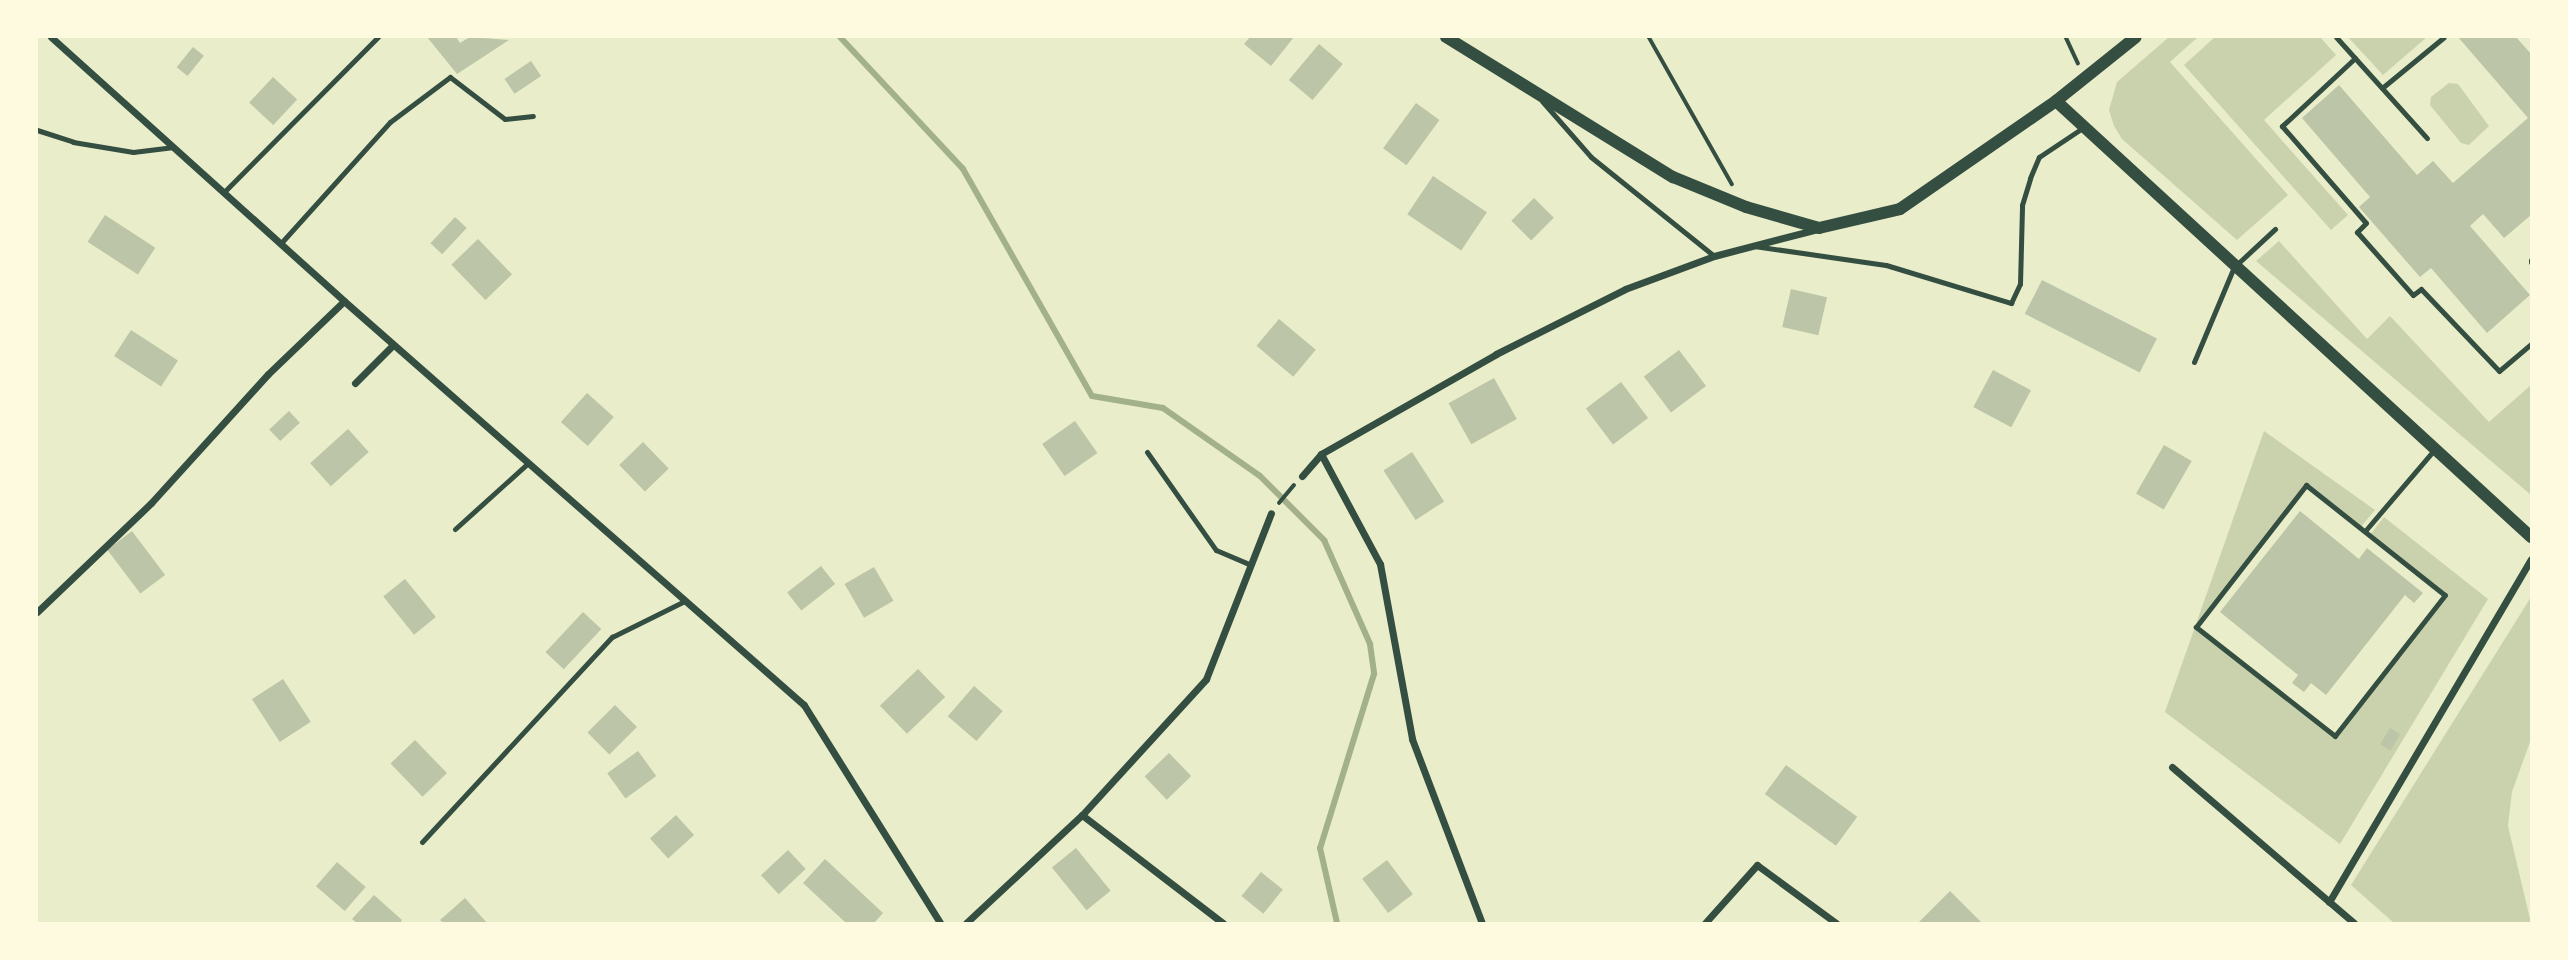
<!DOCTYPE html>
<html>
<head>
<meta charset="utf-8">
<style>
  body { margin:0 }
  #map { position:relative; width:2568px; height:960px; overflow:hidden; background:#e9edc9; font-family:"DM Sans",sans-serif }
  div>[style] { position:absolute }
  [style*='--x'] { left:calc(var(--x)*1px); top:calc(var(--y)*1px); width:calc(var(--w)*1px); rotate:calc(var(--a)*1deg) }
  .green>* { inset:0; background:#cad2ad }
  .stream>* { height:6px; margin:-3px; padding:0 3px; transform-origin:3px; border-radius:3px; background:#a3b18a }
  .building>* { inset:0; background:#bcc5a7; transform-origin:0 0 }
  .path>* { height:3.5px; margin:-1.75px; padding:0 1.75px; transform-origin:1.75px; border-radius:1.75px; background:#344e41 }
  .service>* { height:5px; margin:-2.5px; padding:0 2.5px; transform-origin:2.5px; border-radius:2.5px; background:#344e41 }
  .minor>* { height:7px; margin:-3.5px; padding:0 3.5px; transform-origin:3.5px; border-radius:3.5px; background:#344e41 }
  .tertiary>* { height:12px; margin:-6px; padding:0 6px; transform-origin:6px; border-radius:6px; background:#344e41 }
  span { translate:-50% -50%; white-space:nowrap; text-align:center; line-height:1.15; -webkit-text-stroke:5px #fefae0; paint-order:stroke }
  .frame { position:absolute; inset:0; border:38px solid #fefae0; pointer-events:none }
</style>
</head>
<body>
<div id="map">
  <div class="green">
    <i style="clip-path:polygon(2169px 37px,2198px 37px,2170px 62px,2288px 195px,2237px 240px,2122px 139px,2114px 126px,2109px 110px,2117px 82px)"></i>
    <i style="clip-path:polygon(2215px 37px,2320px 37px,2336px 55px,2264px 120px,2348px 215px,2331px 230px,2184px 65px)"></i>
    <i style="clip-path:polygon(2348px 37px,2427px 37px,2383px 75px)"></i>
    <i style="clip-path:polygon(2449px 83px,2458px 84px,2489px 126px,2469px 145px,2461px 143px,2430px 105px,2431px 97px)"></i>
    <i style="clip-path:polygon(2279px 241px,2367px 339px,2390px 316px,2489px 422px,2531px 385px,2531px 495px,2256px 261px)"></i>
    <i style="clip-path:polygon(2264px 431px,2375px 510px,2360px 528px,2306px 486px,2196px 627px,2335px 736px,2445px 595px,2370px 535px,2384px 517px,2488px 599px,2340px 844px,2165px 712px)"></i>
    <i style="clip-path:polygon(2531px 597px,2531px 739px,2512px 792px,2508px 826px,2531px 923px,2394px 923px,2351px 885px)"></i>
  </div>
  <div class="stream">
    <i style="--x:840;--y:37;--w:180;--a:47"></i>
    <i style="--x:963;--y:169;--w:261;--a:60.4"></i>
    <i style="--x:1092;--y:396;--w:72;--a:9.6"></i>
    <i style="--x:1163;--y:408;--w:118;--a:35"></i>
    <i style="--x:1260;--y:476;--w:91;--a:45"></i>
    <i style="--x:1324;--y:540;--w:114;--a:66.1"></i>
    <i style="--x:1370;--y:644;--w:30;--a:82"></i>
    <i style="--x:1374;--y:674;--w:182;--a:107.2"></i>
    <i style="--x:1320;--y:848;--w:77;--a:77.2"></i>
  </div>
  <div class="building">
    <i style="clip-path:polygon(427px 37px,456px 37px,460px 43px,470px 37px,509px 40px,457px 74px)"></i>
    <i style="clip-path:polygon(1250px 37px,1294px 37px,1271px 66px,1244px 44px)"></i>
    <i style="clip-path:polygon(2458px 37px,2516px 37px,2531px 54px,2531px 215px,2504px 238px,2483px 214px,2470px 226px,2530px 295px,2487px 333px,2431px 268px,2420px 277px,2359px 207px,2370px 197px,2302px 118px,2339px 85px,2417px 175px,2433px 161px,2453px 183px,2528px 118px)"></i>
    <i style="left:1319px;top:44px;width:31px;height:47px;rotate:40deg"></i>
    <i style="left:193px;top:47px;width:14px;height:26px;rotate:39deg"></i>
    <i style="left:531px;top:61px;width:18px;height:32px;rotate:56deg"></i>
    <i style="left:273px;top:77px;width:33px;height:35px;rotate:43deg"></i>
    <i style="left:1416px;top:103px;width:29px;height:56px;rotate:36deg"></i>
    <i style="left:1433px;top:176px;width:65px;height:46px;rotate:34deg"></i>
    <i style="left:1534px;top:198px;width:28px;height:32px;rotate:45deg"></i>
    <i style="left:105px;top:215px;width:60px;height:32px;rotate:33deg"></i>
    <i style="left:455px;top:217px;width:16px;height:36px;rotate:43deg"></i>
    <i style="left:478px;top:239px;width:49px;height:37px;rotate:46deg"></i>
    <i style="left:2042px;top:280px;width:129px;height:38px;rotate:27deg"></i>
    <i style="left:1791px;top:289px;width:37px;height:39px;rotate:13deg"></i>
    <i style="left:1279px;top:319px;width:48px;height:35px;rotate:40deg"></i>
    <i style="left:131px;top:330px;width:56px;height:31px;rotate:33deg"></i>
    <i style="left:1679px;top:350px;width:45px;height:44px;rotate:53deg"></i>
    <i style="left:1993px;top:370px;width:43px;height:42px;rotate:28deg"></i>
    <i style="left:1494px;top:378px;width:47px;height:52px;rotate:61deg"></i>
    <i style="left:1621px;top:382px;width:45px;height:44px;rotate:53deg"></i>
    <i style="left:587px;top:393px;width:36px;height:39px;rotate:42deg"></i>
    <i style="left:289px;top:411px;width:16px;height:27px;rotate:47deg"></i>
    <i style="left:1075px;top:421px;width:39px;height:40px;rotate:55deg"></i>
    <i style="left:348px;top:429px;width:31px;height:51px;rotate:48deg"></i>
    <i style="left:643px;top:442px;width:37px;height:33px;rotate:46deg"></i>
    <i style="left:2164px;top:445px;width:32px;height:56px;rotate:30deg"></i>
    <i style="left:1412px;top:452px;width:59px;height:34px;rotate:57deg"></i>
    <i style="clip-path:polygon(2300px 511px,2359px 559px,2367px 548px,2423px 593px,2414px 603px,2405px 595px,2326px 695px,2311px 683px,2304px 692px,2292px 683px,2298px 675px,2220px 612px)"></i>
    <i style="left:132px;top:531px;width:55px;height:31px;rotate:53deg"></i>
    <i style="left:821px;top:566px;width:23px;height:43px;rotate:52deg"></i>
    <i style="left:874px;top:567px;width:39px;height:34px;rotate:60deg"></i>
    <i style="left:405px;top:579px;width:49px;height:28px;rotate:51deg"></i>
    <i style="left:583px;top:612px;width:25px;height:55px;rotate:43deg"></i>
    <i style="left:918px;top:669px;width:39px;height:53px;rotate:46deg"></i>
    <i style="left:283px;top:679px;width:51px;height:37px;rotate:57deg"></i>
    <i style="left:974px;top:686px;width:38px;height:40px;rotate:41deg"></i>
    <i style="left:615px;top:705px;width:31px;height:39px;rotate:45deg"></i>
    <i style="left:2390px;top:728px;width:12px;height:19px;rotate:31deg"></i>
    <i style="left:415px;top:740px;width:46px;height:34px;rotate:46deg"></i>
    <i style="left:638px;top:751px;width:31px;height:38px;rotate:54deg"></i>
    <i style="left:1169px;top:753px;width:32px;height:34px;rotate:46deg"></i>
    <i style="left:1786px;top:765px;width:88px;height:36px;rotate:36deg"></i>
    <i style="left:676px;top:815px;width:27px;height:35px;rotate:48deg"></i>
    <i style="left:1076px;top:848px;width:55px;height:31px;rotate:51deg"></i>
    <i style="left:788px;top:850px;width:26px;height:37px;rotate:47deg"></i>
    <i style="clip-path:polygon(825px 859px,883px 913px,874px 923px,846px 923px,803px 883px)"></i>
    <i style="left:1387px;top:860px;width:43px;height:31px;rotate:53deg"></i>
    <i style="left:337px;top:862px;width:38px;height:32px;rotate:41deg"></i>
    <i style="left:1261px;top:872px;width:28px;height:31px;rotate:39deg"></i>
    <i style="clip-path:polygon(1950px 891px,1982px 923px,1918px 923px)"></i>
    <i style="clip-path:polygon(374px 895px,402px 920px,400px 923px,357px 923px,352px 919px)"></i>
    <i style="clip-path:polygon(465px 898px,487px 923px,443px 923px,440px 920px)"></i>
  </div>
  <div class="path">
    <i style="--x:1649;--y:37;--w:169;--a:60.5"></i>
    <i style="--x:2066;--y:37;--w:29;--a:65"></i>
    <i style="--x:1279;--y:503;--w:23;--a:-50"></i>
  </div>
  <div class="service">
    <i style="--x:2336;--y:37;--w:136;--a:48"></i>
    <i style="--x:2355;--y:58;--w:100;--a:137"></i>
    <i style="--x:2282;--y:126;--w:128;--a:49.1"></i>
    <i style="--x:2366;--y:223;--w:13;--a:135"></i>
    <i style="--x:2357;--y:232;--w:84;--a:48.4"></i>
    <i style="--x:2413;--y:295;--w:10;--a:-37"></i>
    <i style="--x:2421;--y:289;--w:113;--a:46.4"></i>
    <i style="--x:2499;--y:371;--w:42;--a:-40.2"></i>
    <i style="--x:2382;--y:88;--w:80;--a:-39.4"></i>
    <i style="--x:1542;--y:101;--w:74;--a:48.8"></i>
    <i style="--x:1591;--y:157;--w:158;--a:38.8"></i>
    <i style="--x:37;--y:130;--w:38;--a:18"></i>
    <i style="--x:73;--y:142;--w:61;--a:9.5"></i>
    <i style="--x:133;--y:152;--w:39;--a:-7"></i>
    <i style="--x:225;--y:191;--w:217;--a:-45.2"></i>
    <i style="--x:281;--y:243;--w:163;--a:-48"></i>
    <i style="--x:390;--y:122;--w:75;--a:-36.9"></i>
    <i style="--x:450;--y:77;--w:69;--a:37.4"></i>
    <i style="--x:505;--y:119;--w:28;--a:-6"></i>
    <i style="--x:1754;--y:246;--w:133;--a:8.2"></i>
    <i style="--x:1886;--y:265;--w:131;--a:16.9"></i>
    <i style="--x:2011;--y:303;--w:21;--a:-65"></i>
    <i style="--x:2020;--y:284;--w:79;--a:-88.5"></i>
    <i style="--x:2022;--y:205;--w:28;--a:-73"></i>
    <i style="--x:2030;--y:178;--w:23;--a:-67"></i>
    <i style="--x:2039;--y:157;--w:54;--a:-33.7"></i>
    <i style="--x:2531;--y:260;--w:2;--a:90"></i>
    <i style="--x:2194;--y:362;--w:103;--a:-67.2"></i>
    <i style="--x:2234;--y:267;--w:56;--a:-42.8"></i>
    <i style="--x:1147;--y:452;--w:120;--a:54.9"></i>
    <i style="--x:1216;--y:550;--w:38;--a:23"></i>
    <i style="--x:2306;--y:485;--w:177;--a:38.4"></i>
    <i style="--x:2445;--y:595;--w:179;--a:128"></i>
    <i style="--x:2335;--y:736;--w:177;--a:-141.9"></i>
    <i style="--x:2196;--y:627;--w:180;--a:-52.2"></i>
    <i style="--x:455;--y:529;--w:98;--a:-42.1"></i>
    <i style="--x:2365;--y:531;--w:105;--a:-49.6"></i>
    <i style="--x:422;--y:842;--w:280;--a:-47.2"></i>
    <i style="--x:612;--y:637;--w:81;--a:-26.3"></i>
  </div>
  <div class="minor">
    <i style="--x:51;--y:37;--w:394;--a:42"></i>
    <i style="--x:344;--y:301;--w:612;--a:41.29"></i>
    <i style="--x:804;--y:705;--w:257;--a:58"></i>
    <i style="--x:355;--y:383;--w:54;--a:-45"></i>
    <i style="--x:1321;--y:454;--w:125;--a:61.8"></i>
    <i style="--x:1380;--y:564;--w:178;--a:79.6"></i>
    <i style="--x:1412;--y:739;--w:197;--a:69.2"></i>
    <i style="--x:1302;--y:476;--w:29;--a:-49"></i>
    <i style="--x:1321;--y:454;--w:202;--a:-29.7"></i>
    <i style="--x:1496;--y:354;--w:144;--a:-26.7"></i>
    <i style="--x:1625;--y:289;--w:95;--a:-20.3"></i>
    <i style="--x:1714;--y:256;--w:103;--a:-14.6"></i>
    <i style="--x:37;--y:612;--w:158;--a:-43.7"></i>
    <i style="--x:151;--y:503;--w:174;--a:-47.8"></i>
    <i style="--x:268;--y:374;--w:105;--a:-43.8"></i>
    <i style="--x:2172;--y:767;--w:240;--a:40.6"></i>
    <i style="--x:1082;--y:815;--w:178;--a:37.5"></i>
    <i style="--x:2329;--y:902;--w:398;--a:-59.5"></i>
    <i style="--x:966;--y:923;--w:158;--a:-43"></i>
    <i style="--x:1082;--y:815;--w:184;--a:-47.6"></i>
    <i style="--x:1206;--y:679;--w:178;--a:-68.6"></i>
    <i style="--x:1705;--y:923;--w:78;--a:-48.1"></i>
    <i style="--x:1757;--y:865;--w:98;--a:36.3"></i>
  </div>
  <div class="tertiary">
    <i style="--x:1446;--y:37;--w:267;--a:31.7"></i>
    <i style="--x:1673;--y:177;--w:79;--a:22.3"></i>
    <i style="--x:1746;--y:207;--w:76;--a:16"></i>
    <i style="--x:1819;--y:228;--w:83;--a:-13.2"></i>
    <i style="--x:1900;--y:209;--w:190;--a:-34.7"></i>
    <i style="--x:2056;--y:101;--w:102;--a:-38.7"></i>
    <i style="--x:2056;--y:101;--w:645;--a:42.55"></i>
  </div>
  <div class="frame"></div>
</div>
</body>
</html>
